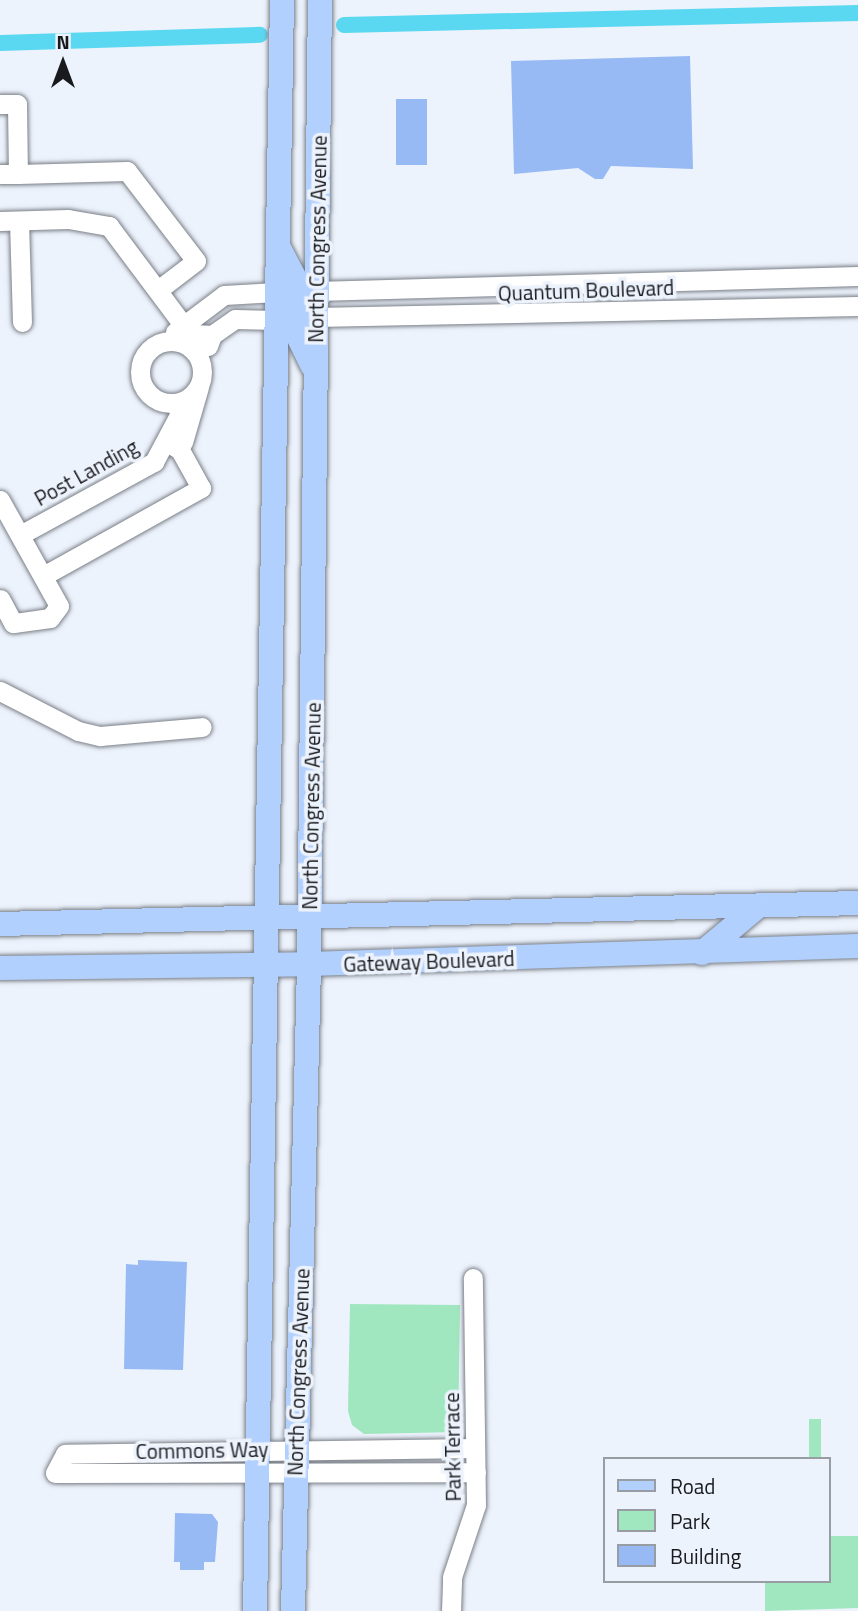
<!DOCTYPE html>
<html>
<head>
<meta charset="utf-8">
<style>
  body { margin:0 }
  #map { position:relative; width:858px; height:1611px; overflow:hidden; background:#edf3fc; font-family:"Titillium Web",sans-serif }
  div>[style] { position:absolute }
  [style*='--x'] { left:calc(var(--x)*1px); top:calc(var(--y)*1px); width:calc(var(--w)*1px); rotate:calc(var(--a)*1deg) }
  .green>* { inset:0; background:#a0e7bf; transform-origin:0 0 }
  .canal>* { height:16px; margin:-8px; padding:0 8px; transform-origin:8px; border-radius:8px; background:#5bd8f1 }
  .building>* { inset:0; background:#97baf4; transform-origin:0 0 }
  .roads { filter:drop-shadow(0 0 2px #7a7f87) drop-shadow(0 0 2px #7a7f87) }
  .minor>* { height:19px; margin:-9.5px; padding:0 9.5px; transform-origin:9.5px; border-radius:9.5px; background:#fff }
  .minor>.ring { margin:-9.5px; padding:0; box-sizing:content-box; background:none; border:19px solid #fff; border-radius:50% }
  .major>* { height:24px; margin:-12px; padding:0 12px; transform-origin:12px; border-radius:12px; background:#b2d0fe }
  span { translate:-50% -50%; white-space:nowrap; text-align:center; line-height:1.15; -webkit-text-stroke:7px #edf3fc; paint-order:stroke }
  .street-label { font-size:21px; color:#191a1e }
  .legend { position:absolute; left:603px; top:1457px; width:228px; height:126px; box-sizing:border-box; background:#edf3fc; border:2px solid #989ca3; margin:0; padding:9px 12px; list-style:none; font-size:21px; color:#191a1e }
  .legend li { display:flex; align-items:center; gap:14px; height:35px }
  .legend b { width:35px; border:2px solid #989ca3 }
  .north { position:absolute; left:28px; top:28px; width:70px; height:70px; -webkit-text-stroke:5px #edf3fc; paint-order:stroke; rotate:0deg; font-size:19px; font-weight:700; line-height:28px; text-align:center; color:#191a1e }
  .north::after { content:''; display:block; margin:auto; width:24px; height:32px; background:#191a1e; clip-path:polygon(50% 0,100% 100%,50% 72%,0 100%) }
</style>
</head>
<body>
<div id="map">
  <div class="green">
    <i style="clip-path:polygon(350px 1304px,460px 1305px,458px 1432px,364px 1434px,352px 1425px,348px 1411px)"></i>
    <i style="left:809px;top:1419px;width:12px;height:40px"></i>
    <i style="clip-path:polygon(828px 1536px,858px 1536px,858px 1608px,765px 1611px,765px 1581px,828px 1581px)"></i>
  </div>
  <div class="canal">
    <i style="--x:344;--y:25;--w:514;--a:-1.34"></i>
    <i style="--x:0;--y:43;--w:260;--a:-1.8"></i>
  </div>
  <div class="building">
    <i style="clip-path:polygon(690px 56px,693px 169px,611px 166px,603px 179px,595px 179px,578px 168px,514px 174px,511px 61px)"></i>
    <i style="left:396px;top:99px;width:31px;height:66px"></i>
    <i style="clip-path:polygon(138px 1260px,187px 1262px,183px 1370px,124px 1369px,126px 1264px,138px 1265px)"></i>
    <i style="clip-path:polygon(175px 1513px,212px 1514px,218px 1522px,215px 1562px,204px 1562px,204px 1570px,180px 1570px,180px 1562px,174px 1562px)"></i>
  </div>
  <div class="roads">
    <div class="minor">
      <i style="--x:0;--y:104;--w:17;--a:0"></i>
      <i style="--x:17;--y:104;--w:70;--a:89.2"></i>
      <i style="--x:18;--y:174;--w:109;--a:-1.6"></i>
      <i style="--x:127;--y:171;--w:113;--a:52.5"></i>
      <i style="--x:196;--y:261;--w:48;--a:142.7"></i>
      <i style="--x:0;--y:174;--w:18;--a:0"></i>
      <i style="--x:0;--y:221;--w:68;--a:-1.7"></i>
      <i style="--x:68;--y:219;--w:42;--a:9.7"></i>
      <i style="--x:109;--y:226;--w:124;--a:53.2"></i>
      <i style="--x:183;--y:325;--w:14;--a:39"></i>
      <i style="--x:194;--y:334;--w:18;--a:3"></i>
      <i style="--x:19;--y:221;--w:101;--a:88.3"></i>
      <i style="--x:315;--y:291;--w:543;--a:-1.58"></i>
      <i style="--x:315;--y:317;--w:543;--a:-1.16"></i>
      <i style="--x:175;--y:332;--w:61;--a:-37.1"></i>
      <i style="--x:224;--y:295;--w:52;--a:-3.3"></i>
      <i class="ring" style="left:140px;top:341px;width:43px;height:43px"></i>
      <i style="--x:208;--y:346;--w:12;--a:-70"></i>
      <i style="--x:212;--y:335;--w:28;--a:-35"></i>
      <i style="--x:235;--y:319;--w:41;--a:1.4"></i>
      <i style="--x:183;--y:442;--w:57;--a:-73.8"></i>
      <i style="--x:0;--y:500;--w:121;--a:60.9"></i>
      <i style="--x:59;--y:606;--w:15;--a:127"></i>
      <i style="--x:50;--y:618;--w:37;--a:172"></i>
      <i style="--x:13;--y:623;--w:27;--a:-118"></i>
      <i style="--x:20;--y:535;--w:153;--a:-28.6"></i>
      <i style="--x:154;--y:462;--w:55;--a:-62"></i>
      <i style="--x:180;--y:413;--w:11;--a:-117"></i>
      <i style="--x:43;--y:576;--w:181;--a:-29.1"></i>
      <i style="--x:201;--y:488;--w:43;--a:-118.9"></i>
      <i style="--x:180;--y:450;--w:15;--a:-148"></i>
      <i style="--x:0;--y:691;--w:88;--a:27.1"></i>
      <i style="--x:78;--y:731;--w:23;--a:13"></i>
      <i style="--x:100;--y:736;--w:102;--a:-5"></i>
      <i style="--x:474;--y:1448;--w:409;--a:179.2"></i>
      <i style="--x:65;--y:1454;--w:21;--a:118"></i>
      <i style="--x:55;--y:1473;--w:421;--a:-0.1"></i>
      <i style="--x:451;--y:1611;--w:34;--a:-88"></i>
      <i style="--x:452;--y:1577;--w:76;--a:-71.6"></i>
      <i style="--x:476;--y:1505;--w:227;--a:-90.8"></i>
    </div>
    <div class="major">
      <i style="--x:279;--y:248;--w:76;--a:62.4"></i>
      <i style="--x:279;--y:297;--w:76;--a:64.1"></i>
      <i style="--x:0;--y:924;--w:858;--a:-1.4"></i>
      <i style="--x:702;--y:953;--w:72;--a:-39.9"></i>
      <i style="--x:0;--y:968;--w:309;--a:-0.7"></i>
      <i style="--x:309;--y:964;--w:549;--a:-1.88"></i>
      <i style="--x:255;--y:1611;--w:1611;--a:-89.04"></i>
      <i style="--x:293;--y:1611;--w:647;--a:-88.58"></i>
      <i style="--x:309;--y:964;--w:964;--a:-89.35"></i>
    </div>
  </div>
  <div class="street-label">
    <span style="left:317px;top:239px;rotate:-89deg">North Congress Avenue</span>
    <span style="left:586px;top:290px;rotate:-2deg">Quantum Boulevard</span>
    <span style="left:86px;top:472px;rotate:-29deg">Post Landing</span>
    <span style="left:311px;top:806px;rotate:-89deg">North Congress Avenue</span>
    <span style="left:429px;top:961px;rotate:-2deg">Gateway Boulevard</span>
    <span style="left:298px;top:1372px;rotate:-88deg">North Congress Avenue</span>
    <span style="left:452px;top:1447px;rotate:-91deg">Park Terrace</span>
    <span style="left:202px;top:1450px;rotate:-1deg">Commons Way</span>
  </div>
  <ul class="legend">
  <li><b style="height:9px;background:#b2d0fe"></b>Road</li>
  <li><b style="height:19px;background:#a0e7bf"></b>Park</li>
  <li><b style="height:19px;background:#97baf4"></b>Building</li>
  </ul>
  <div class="north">N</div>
</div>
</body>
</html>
